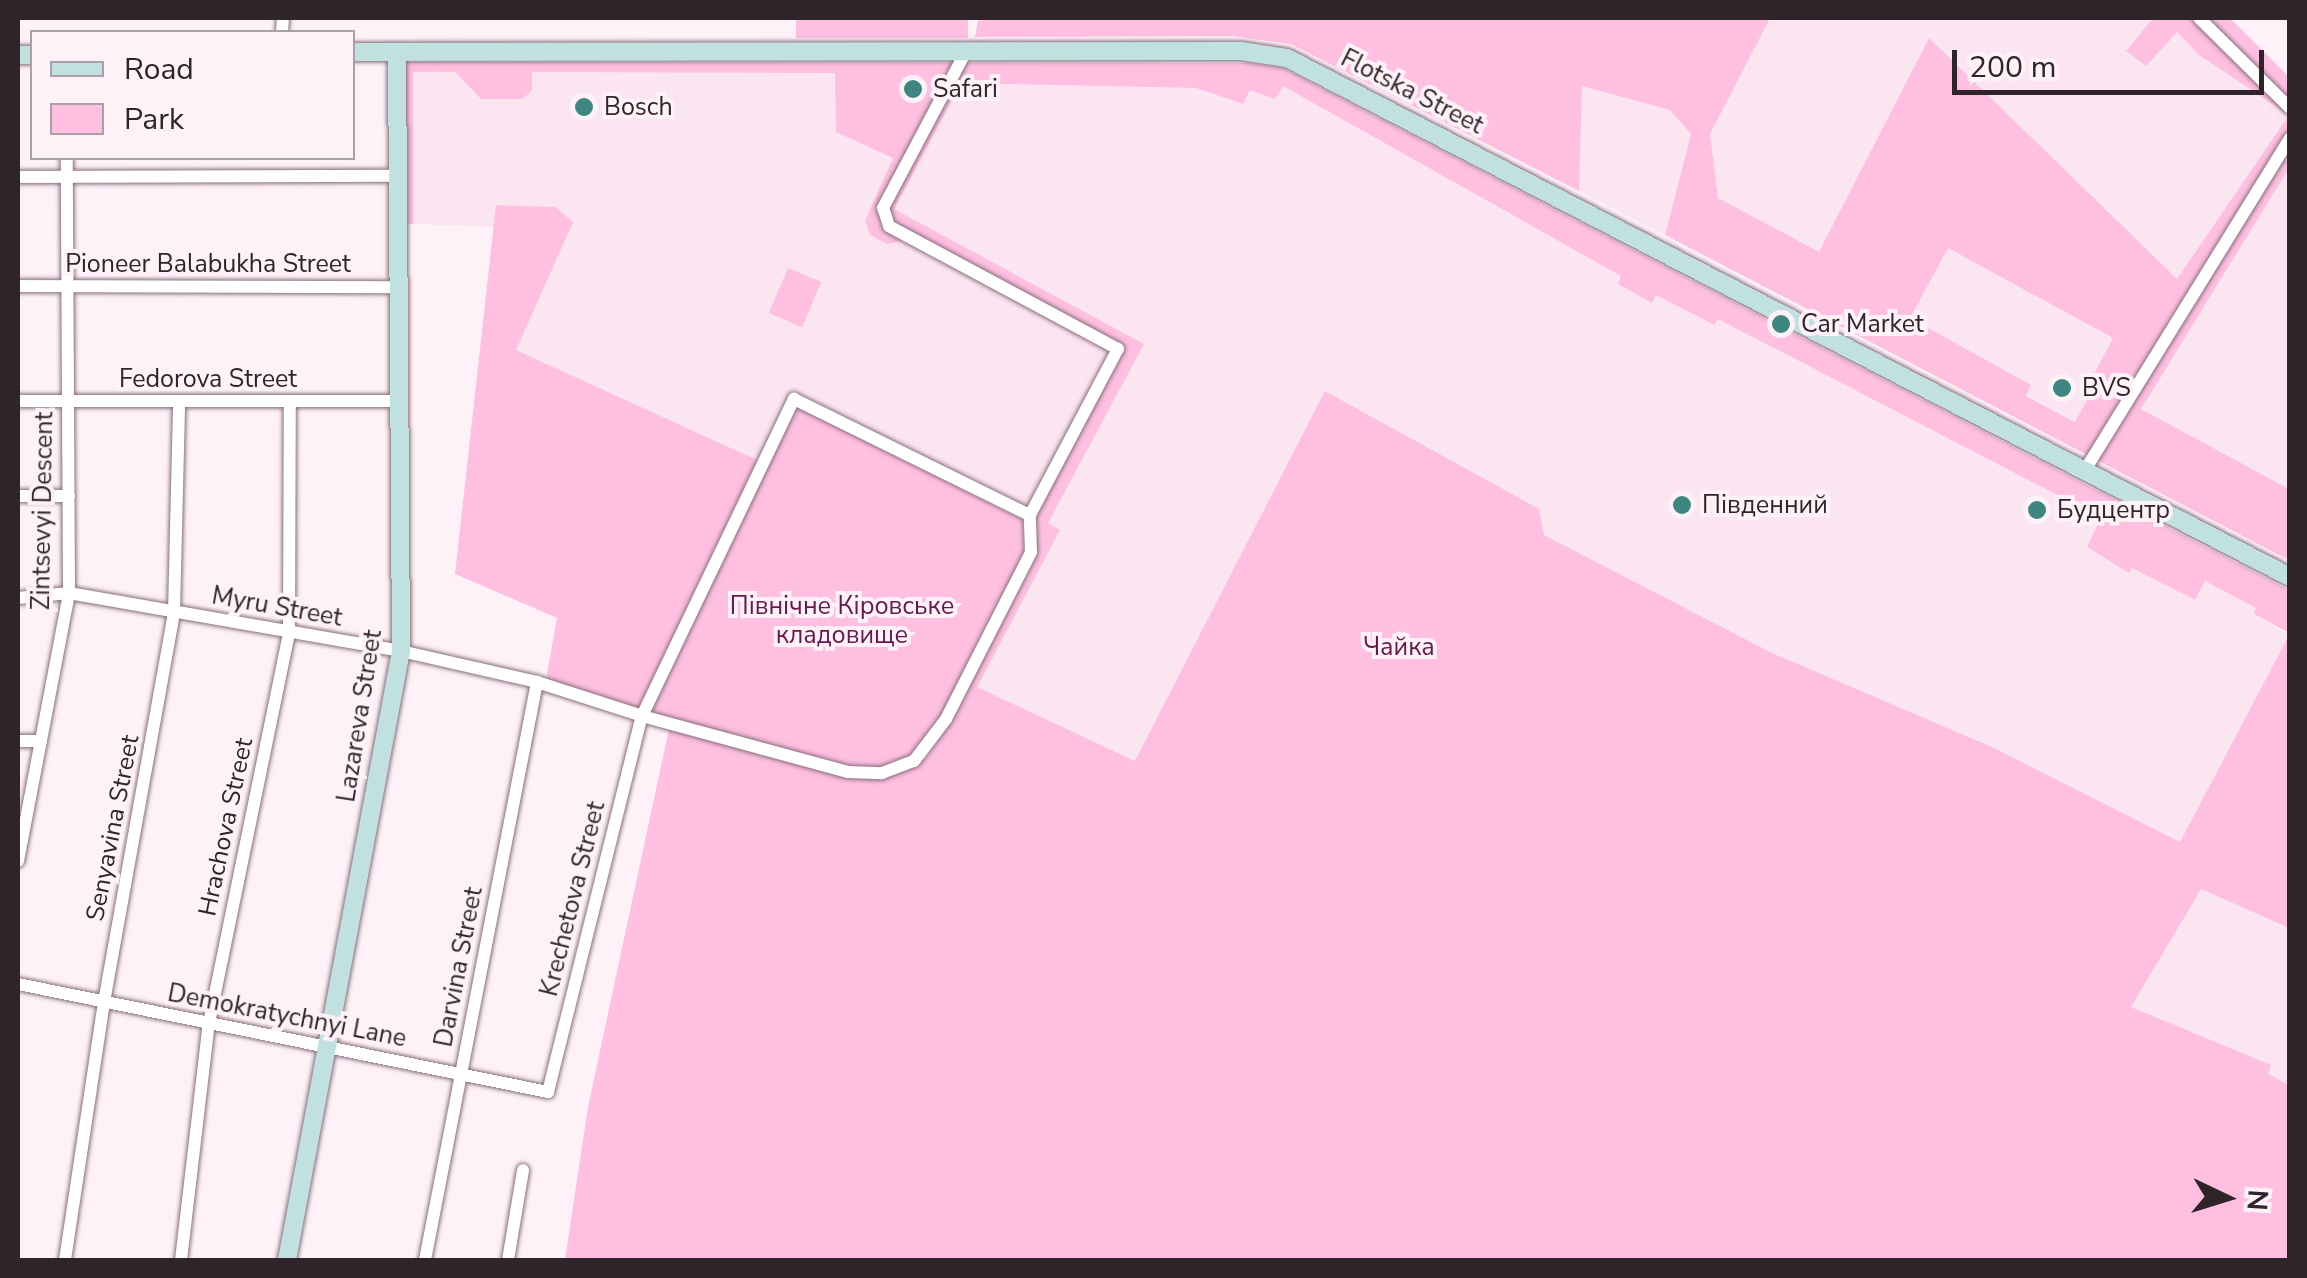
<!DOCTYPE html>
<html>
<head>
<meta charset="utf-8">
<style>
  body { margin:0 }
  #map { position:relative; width:2307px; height:1278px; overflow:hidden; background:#fef2f8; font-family:"Nunito Sans",sans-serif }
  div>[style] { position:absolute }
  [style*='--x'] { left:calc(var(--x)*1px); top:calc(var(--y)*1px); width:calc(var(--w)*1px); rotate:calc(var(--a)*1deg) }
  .built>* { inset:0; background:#fbe5f0 }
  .green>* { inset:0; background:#febfe1; transform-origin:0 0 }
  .roads { filter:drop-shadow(0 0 2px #886e7c) drop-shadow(0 0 2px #886e7c) }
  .street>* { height:12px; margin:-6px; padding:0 6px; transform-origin:6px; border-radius:6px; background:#fff }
  .secondary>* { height:18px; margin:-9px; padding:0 9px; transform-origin:9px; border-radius:9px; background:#c0e1e0 }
  .dots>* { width:28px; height:28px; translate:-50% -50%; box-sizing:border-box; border:5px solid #fef2f8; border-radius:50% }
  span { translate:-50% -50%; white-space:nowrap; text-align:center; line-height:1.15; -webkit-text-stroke:8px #fef2f8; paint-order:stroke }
  .poi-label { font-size:25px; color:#2f242a }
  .left { translate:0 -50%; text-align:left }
  .street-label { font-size:25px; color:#2f242a }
  .park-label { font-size:25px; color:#65174a }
  .frame { position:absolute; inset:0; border:20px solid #2f242a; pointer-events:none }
  .legend { position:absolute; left:30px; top:30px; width:325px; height:130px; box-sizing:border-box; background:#fef2f8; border:2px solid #aba0a6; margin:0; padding:12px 18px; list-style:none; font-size:30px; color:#2f242a }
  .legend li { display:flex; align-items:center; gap:20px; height:50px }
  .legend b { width:50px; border:2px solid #aba0a6 }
  .north { position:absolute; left:2177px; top:1148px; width:100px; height:100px; -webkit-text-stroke:8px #fef2f8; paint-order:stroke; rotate:94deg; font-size:28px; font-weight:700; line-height:40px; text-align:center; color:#2f242a }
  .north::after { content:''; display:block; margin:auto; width:35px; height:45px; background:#2f242a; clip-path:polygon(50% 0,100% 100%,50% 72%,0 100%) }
  .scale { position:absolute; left:1952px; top:50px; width:312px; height:45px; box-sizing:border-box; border:5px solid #2f242a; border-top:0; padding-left:12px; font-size:30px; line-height:35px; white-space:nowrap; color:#2f242a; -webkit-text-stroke:8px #fef2f8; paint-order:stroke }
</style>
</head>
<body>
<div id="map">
  <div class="built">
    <i style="clip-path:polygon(1770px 18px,2153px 18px,2126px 51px,2146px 66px,2177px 32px,2199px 55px,2289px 115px,2177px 280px,1929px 38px,1819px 253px,1718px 198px,1710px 134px)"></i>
    <i style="clip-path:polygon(412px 72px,455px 72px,481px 98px,532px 72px,836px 72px,894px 158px,865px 221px,887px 244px,904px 241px,1111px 351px,1028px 507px,792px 390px,759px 461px,515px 350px,555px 207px,497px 205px,494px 227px,413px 224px)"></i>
    <i style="clip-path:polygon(961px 83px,1196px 88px,1242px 104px,1250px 90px,1283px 86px,1622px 276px,1618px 284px,1651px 302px,1656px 295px,1713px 325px,1718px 319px,2094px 514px,2129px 573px,2132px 567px,2195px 600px,2205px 581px,2257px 608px,2254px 614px,2289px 635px,2180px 842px,1992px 747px,1772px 653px,1544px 535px,1539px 509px,1326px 391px,1136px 761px,976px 687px,1060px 531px,1048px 523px,1144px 344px,893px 209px)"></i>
    <i style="clip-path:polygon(1582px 85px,1670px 110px,1691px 134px,1665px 235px,1579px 191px)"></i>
    <i style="clip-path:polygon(2289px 168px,2289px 489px,2140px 409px)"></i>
    <i style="clip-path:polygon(1948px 247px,2113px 338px,2084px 392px,2089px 396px,2075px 422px,2026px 395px,2031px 385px,1910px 318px)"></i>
    <i style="clip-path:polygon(2201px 889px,2289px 928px,2289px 1085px,2267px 1074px,2271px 1066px,2131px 1007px)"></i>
  </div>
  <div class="green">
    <i style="left:796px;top:18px;width:172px;height:20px"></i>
    <i style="clip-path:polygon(evenodd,985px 18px,1770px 18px,1710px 134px,1718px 198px,1819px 252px,1929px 38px,2177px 279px,2289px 115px,2199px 55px,2177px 32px,2146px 66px,2126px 51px,2153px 18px,2230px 18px,2289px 77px,2289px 168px,2141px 409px,2289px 489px,2289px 560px,1665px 235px,1691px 134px,1670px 110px,1582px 86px,1579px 191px,1291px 44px,1232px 36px,975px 37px,978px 21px,985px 18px,1948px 248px,2113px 338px,2084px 393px,2089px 396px,2075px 422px,2026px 396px,2031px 385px,1910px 318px,1948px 248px)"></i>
    <i style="clip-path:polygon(404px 62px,1251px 63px,1282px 68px,2289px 590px,2289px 633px,2254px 614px,2256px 608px,2205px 581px,2195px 600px,2132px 568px,2129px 573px,2087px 547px,2098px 524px,2094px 514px,1718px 319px,1714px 325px,1656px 295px,1652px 303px,1618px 284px,1621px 276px,1283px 86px,1275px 99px,1250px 90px,1243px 104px,1196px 88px,961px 83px,894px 209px,1144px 344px,1048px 523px,1060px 530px,977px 687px,1135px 761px,1325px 391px,1539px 509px,1544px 535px,1772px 653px,1992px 747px,2180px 842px,2289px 635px,2289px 928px,2201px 889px,2131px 1007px,2271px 1065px,2268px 1074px,2289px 1085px,2289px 1260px,565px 1260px,588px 1107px,669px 729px,833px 774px,916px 765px,926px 758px,951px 722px,1037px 555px,1037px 511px,1110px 351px,904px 241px,887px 244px,870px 235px,865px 221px,893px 158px,836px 132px,835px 73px,532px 72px,532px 90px,523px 99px,481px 99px,455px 72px,413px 72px,413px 224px,404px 224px)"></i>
    <i style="clip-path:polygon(496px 205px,555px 207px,573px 222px,516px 350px,759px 461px,640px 712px,546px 680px,557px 618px,455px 574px)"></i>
    <i style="left:788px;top:268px;width:36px;height:49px;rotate:23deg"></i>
    <i style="clip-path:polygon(797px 407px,1023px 520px,1024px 554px,959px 689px,920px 752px,891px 766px,848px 769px,648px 714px)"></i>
  </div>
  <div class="roads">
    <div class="street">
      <i style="--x:2199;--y:18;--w:128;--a:44.7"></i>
      <i style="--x:282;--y:32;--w:14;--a:-86"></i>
      <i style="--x:18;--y:177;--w:380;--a:-0.2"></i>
      <i style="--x:18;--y:286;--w:380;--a:0.2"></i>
      <i style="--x:18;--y:401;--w:381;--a:0"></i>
      <i style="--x:2085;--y:470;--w:390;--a:-58.3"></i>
      <i style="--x:18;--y:496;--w:51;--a:0"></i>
      <i style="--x:18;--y:598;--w:51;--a:-5.6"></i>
      <i style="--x:69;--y:593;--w:337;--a:9.9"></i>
      <i style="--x:401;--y:651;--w:139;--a:12.8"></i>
      <i style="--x:537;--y:682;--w:110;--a:17.9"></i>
      <i style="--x:642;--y:716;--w:213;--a:15.2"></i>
      <i style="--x:848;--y:772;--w:34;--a:2"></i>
      <i style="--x:882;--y:773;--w:34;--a:-21"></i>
      <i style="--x:914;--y:761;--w:53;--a:-52.7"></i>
      <i style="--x:946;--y:719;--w:187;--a:-63"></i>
      <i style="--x:1031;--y:552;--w:37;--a:-92"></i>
      <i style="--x:1030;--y:515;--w:188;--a:-62.1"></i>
      <i style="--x:1118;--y:349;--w:260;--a:-151.8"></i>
      <i style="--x:889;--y:226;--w:19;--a:-108"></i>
      <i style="--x:883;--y:208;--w:178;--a:-62.1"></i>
      <i style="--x:18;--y:741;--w:23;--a:0"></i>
      <i style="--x:18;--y:861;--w:273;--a:-79.2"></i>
      <i style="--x:69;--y:593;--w:435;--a:-90.3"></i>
      <i style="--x:18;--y:984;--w:541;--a:11.52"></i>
      <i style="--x:548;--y:1092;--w:388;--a:-76"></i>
      <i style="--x:642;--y:716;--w:352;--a:-64.4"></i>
      <i style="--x:794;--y:399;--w:263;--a:26.2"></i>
      <i style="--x:65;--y:1260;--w:261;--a:-81.4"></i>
      <i style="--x:104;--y:1002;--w:396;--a:-79.8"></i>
      <i style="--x:174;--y:612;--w:211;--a:-88.6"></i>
      <i style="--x:181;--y:1260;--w:239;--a:-83.3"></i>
      <i style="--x:209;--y:1023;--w:399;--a:-78.4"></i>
      <i style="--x:289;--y:632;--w:231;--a:-89.8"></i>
      <i style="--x:425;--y:1260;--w:589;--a:-79.03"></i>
      <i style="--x:508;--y:1260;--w:91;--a:-80.5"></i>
    </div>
    <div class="secondary">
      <i style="--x:352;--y:52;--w:889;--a:-0.06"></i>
      <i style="--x:1241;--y:51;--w:47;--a:8.7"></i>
      <i style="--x:1287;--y:58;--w:1129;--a:27.36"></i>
      <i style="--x:18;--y:55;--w:14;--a:0"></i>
      <i style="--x:287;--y:1260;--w:620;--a:-79.4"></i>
      <i style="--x:401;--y:651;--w:599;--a:-90.38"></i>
    </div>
  </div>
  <div class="dots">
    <i style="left:913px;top:89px;background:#3e8682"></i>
    <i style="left:584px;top:107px;background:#3e8682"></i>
    <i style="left:1781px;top:324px;background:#3e8682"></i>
    <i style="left:2062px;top:388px;background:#3e8682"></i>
    <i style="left:1682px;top:505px;background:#3e8682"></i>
    <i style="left:2037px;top:510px;background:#3e8682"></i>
  </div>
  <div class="poi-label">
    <span class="left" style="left:933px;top:89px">Safari</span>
    <span class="left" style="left:604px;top:107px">Bosch</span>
    <span class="left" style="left:1801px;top:324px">Car Market</span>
    <span class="left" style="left:2082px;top:388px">BVS</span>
    <span class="left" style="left:1702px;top:505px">Південний</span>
    <span class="left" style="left:2057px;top:510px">Будцентр</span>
  </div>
  <div class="street-label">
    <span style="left:1412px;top:92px;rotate:27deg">Flotska Street</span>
    <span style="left:208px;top:264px">Pioneer Balabukha Street</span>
    <span style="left:208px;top:379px">Fedorova Street</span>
    <span style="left:43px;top:511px;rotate:-89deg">Zintsevyi Descent</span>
    <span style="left:277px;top:607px;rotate:10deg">Myru Street</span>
    <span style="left:360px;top:716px;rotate:-81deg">Lazareva Street</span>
    <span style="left:226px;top:827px;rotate:-78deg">Hrachova Street</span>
    <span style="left:113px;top:828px;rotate:-79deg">Senyavina Street</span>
    <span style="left:573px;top:899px;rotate:-76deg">Krechetova Street</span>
    <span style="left:459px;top:967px;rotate:-79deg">Darvina Street</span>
    <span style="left:287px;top:1016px;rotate:11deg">Demokratychnyi Lane</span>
  </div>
  <div class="park-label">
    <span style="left:842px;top:621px">Північне Кіровське<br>кладовище</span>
    <span style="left:1399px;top:647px">Чайка</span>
  </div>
  <div class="frame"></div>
  <ul class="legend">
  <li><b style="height:12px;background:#c0e1e0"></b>Road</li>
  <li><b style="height:28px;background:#febfe1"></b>Park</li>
  </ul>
  <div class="north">N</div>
  <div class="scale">200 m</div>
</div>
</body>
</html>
